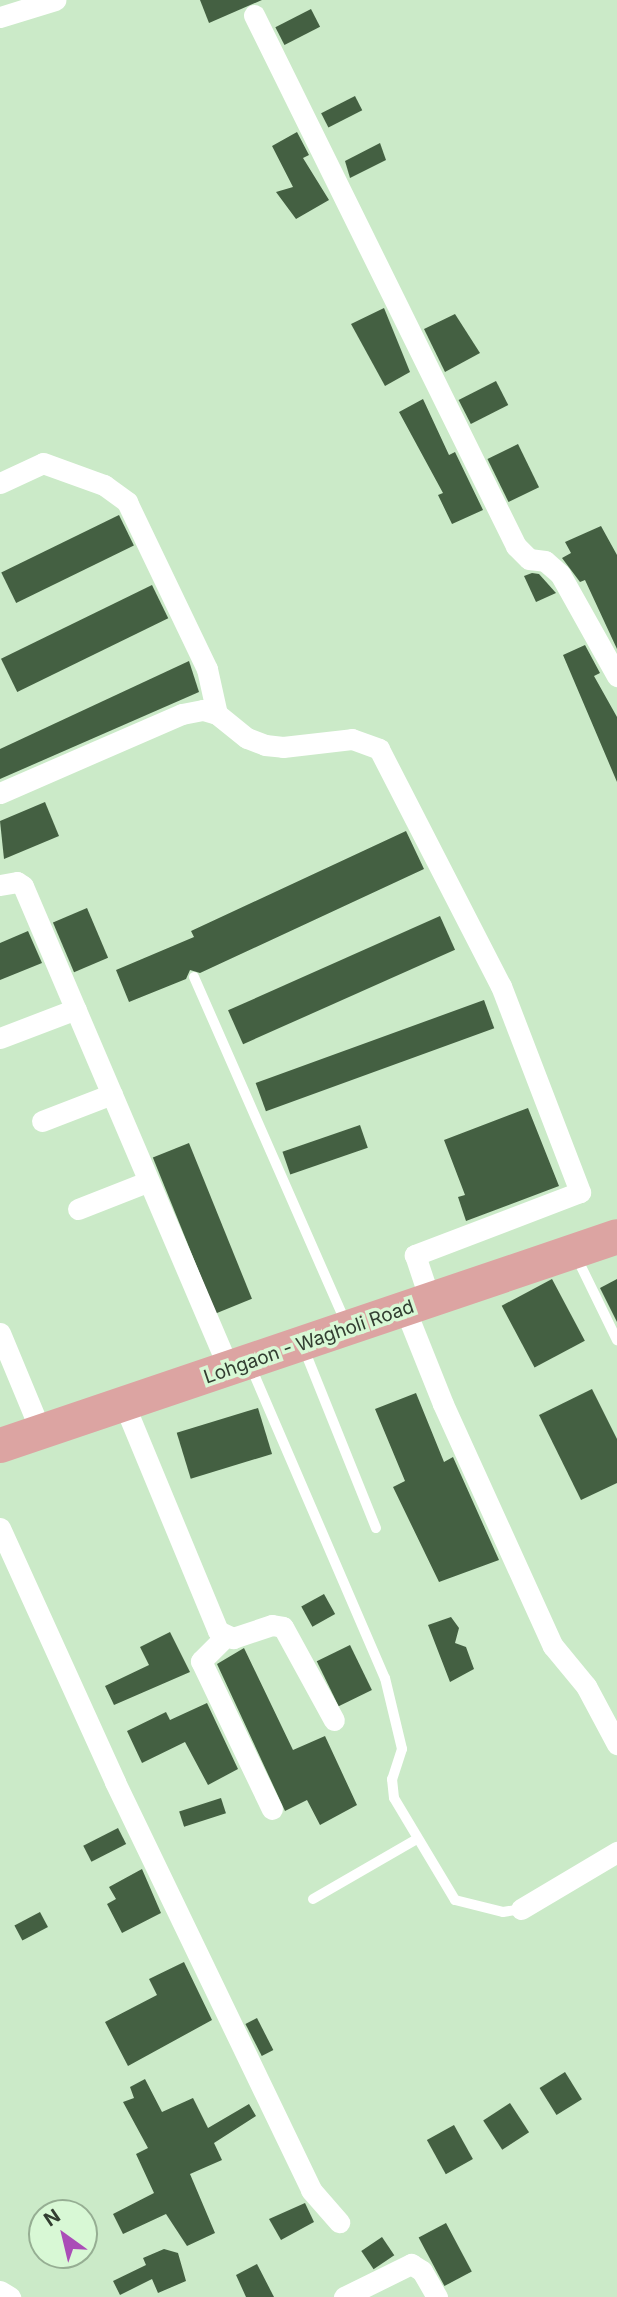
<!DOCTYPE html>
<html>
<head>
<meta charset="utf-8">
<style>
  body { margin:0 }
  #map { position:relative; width:617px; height:2297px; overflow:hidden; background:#cbeac8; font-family:Inter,sans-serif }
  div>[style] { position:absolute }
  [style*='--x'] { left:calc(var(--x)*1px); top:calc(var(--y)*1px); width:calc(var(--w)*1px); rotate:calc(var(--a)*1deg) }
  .building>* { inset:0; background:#446042; transform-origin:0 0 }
  .lane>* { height:10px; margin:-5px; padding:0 5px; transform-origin:5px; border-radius:5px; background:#fff }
  .street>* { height:21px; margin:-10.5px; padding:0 10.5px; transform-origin:10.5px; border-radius:10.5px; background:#fff }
  .primary>* { height:35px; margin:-17.5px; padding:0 17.5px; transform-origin:17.5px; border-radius:17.5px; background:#dca4a2 }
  span { translate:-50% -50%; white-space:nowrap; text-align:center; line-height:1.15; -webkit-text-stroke:7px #d8f8d5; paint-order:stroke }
  .street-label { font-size:19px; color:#323e31 }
  .north { position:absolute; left:28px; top:2199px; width:70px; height:70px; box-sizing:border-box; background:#d8f8d5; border:2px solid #96ae93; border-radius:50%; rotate:326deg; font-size:19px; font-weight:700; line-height:28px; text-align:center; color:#323e31 }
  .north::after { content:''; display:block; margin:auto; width:24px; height:32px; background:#aa4db7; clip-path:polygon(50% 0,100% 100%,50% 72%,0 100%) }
</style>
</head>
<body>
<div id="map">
  <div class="building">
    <i style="clip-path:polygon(200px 0,262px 0,209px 23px)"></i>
    <i style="left:311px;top:9px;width:20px;height:40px;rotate:63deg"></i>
    <i style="left:355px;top:96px;width:16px;height:38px;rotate:63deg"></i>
    <i style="clip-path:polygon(297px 132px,309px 155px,303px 158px,329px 200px,296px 219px,276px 192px,293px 187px,272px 146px)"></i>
    <i style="clip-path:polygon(380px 143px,386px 160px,350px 178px,345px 161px)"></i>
    <i style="clip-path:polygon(384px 308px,410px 372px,385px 386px,351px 324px)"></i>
    <i style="clip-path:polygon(455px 314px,480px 353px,445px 372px,424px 329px)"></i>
    <i style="left:496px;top:381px;width:27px;height:42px;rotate:63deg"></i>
    <i style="clip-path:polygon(423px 399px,449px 455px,455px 452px,483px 510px,452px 524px,438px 495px,443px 493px,399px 412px)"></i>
    <i style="left:518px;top:444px;width:48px;height:34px;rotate:64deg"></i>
    <i style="left:119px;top:515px;width:34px;height:131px;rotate:64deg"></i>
    <i style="clip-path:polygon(601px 526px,617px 555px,617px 649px,585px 580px,580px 582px,562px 558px,571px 553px,565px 542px)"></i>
    <i style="clip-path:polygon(532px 573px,539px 574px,556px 593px,536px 602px,524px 576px)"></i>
    <i style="left:152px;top:585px;width:37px;height:168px;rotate:64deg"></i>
    <i style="clip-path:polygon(585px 645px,600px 673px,594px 676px,617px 717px,617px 782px,563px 655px)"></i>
    <i style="clip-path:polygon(189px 661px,199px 692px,0 779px,0 749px)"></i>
    <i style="clip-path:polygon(45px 802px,59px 836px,4px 859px,0 821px)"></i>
    <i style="clip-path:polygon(406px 831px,424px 869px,200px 973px,190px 970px,186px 979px,129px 1002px,116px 970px,194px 937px,191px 931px)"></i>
    <i style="left:87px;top:908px;width:54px;height:37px;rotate:67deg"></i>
    <i style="left:440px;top:916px;width:37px;height:232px;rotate:66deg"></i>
    <i style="clip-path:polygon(28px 931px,42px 963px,0 980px,0 943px)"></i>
    <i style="left:484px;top:1000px;width:30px;height:243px;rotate:70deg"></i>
    <i style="clip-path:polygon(528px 1108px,559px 1186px,466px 1221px,458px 1197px,465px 1195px,444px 1140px)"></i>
    <i style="left:360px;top:1125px;width:24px;height:82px;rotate:71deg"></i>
    <i style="left:189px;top:1143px;width:168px;height:39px;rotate:68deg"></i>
    <i style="left:552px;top:1279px;width:70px;height:57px;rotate:62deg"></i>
    <i style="clip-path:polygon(617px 1279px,617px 1322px,600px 1288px)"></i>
    <i style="clip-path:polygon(592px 1389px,617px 1439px,617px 1483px,581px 1500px,539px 1415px)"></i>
    <i style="clip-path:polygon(416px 1393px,444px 1462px,453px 1457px,499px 1560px,439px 1582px,393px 1487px,405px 1481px,375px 1409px)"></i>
    <i style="left:258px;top:1408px;width:48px;height:85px;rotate:73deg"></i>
    <i style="left:324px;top:1594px;width:23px;height:26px;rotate:61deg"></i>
    <i style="clip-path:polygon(451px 1617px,459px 1628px,455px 1643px,466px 1647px,474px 1669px,450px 1682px,428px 1625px)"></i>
    <i style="clip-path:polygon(170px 1632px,190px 1672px,114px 1705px,105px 1686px,149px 1665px,140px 1647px)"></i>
    <i style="left:350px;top:1645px;width:50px;height:37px;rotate:64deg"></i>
    <i style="clip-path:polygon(244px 1648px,293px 1750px,325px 1736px,357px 1805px,320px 1825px,307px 1800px,285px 1811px,217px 1664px)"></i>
    <i style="clip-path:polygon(207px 1703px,238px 1769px,208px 1785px,185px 1742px,142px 1763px,127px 1731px,166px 1712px,170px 1720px)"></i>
    <i style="left:221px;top:1798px;width:16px;height:44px;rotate:72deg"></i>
    <i style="left:118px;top:1828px;width:18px;height:39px;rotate:63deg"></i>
    <i style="clip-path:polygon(142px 1869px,161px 1913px,122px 1933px,107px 1904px,116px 1899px,109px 1887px)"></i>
    <i style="left:40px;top:1912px;width:17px;height:29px;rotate:62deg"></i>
    <i style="clip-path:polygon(184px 1962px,212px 2020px,128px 2066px,105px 2022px,157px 1995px,149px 1979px)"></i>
    <i style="left:257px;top:2018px;width:36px;height:13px;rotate:63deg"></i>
    <i style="left:565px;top:2072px;width:32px;height:30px;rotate:58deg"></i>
    <i style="clip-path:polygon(145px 2079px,162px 2112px,193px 2098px,208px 2128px,249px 2104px,256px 2116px,214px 2143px,222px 2160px,190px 2174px,215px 2233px,187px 2246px,166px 2214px,123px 2234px,113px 2214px,154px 2193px,136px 2154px,148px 2148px,123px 2102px,134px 2098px,130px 2087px)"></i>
    <i style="left:510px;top:2103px;width:35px;height:32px;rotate:57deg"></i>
    <i style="left:454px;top:2125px;width:39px;height:31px;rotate:61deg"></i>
    <i style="clip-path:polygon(305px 2203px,314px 2222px,281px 2240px,269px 2219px)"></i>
    <i style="left:446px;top:2223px;width:55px;height:31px;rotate:62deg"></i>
    <i style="left:382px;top:2237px;width:22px;height:25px;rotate:56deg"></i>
    <i style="clip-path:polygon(164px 2249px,178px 2253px,186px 2281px,158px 2293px,152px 2279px,120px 2295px,113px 2281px,146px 2265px,143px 2258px)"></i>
    <i style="clip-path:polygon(257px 2264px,274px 2297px,246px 2297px,236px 2275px)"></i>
  </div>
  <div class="lane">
    <i style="--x:194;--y:977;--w:379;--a:66.3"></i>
    <i style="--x:575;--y:1254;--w:96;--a:64"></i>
    <i style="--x:304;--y:1349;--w:193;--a:68.1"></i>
    <i style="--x:250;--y:1365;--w:341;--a:66.7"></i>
    <i style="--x:385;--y:1678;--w:73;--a:76.5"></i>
    <i style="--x:402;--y:1749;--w:32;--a:108"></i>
    <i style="--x:392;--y:1779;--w:19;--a:84"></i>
    <i style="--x:394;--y:1798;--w:119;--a:59.1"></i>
    <i style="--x:455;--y:1900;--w:49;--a:14"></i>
    <i style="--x:503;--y:1912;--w:18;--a:-9"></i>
    <i style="--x:313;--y:1899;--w:120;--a:-30"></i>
  </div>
  <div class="street">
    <i style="--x:254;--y:15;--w:592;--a:63.74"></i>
    <i style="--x:516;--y:546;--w:18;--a:45"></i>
    <i style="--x:529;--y:559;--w:16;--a:7"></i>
    <i style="--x:545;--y:561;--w:20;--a:41"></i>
    <i style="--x:560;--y:574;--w:117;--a:60.8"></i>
    <i style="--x:0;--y:17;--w:58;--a:-17.2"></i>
    <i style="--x:0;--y:483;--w:47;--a:-24.9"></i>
    <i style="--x:43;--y:463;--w:65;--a:19.8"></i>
    <i style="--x:104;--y:485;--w:29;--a:36"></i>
    <i style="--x:127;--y:502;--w:185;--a:64.4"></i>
    <i style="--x:207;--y:669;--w:46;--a:77.5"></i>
    <i style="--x:0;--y:793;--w:198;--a:-23.5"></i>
    <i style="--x:182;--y:714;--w:21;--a:-11"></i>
    <i style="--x:203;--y:710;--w:15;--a:16"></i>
    <i style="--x:217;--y:714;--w:38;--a:39"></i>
    <i style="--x:247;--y:738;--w:19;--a:21"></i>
    <i style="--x:265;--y:745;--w:18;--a:6"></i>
    <i style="--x:283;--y:747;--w:69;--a:-6.6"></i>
    <i style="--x:352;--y:739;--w:29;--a:20"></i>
    <i style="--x:379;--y:749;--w:267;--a:62.8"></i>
    <i style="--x:501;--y:986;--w:221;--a:69"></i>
    <i style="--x:580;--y:1192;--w:177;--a:159.1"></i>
    <i style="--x:415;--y:1255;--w:47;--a:71.6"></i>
    <i style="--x:0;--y:885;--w:17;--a:-10"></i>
    <i style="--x:17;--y:882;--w:7;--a:34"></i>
    <i style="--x:23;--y:886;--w:525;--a:66.9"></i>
    <i style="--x:0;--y:1038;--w:81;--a:-20.9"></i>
    <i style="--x:42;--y:1121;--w:75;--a:-21.1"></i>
    <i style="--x:78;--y:1209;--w:76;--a:-21.5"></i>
    <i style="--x:405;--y:1309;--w:102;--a:68.2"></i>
    <i style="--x:443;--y:1404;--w:266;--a:65.6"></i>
    <i style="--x:553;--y:1646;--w:52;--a:50.5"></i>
    <i style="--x:586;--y:1686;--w:66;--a:61.9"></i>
    <i style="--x:0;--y:1333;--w:107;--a:67.5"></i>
    <i style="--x:124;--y:1404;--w:246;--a:67.5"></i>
    <i style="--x:218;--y:1631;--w:17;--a:25"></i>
    <i style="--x:233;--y:1638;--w:41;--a:-18.4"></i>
    <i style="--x:272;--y:1625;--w:11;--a:10"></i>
    <i style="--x:283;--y:1627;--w:106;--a:61.3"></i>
    <i style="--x:0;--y:1528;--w:279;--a:65.6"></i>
    <i style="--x:115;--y:1782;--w:453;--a:64.3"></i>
    <i style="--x:311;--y:2190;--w:43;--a:48.8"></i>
    <i style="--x:225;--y:1637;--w:34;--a:135"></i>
    <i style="--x:201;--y:1661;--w:164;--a:64.4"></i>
    <i style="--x:521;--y:1909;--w:112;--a:-30.7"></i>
    <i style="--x:0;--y:2291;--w:12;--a:31"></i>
    <i style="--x:344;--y:2297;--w:75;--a:-26.2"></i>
    <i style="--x:411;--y:2264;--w:13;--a:32"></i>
    <i style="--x:422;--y:2271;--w:30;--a:60"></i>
  </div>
  <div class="primary">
    <i style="--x:0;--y:1445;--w:651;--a:-18.71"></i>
  </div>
  <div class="street-label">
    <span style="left:309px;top:1342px;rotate:-19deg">Lohgaon - Wagholi Road</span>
  </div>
  <div class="north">N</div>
</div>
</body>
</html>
